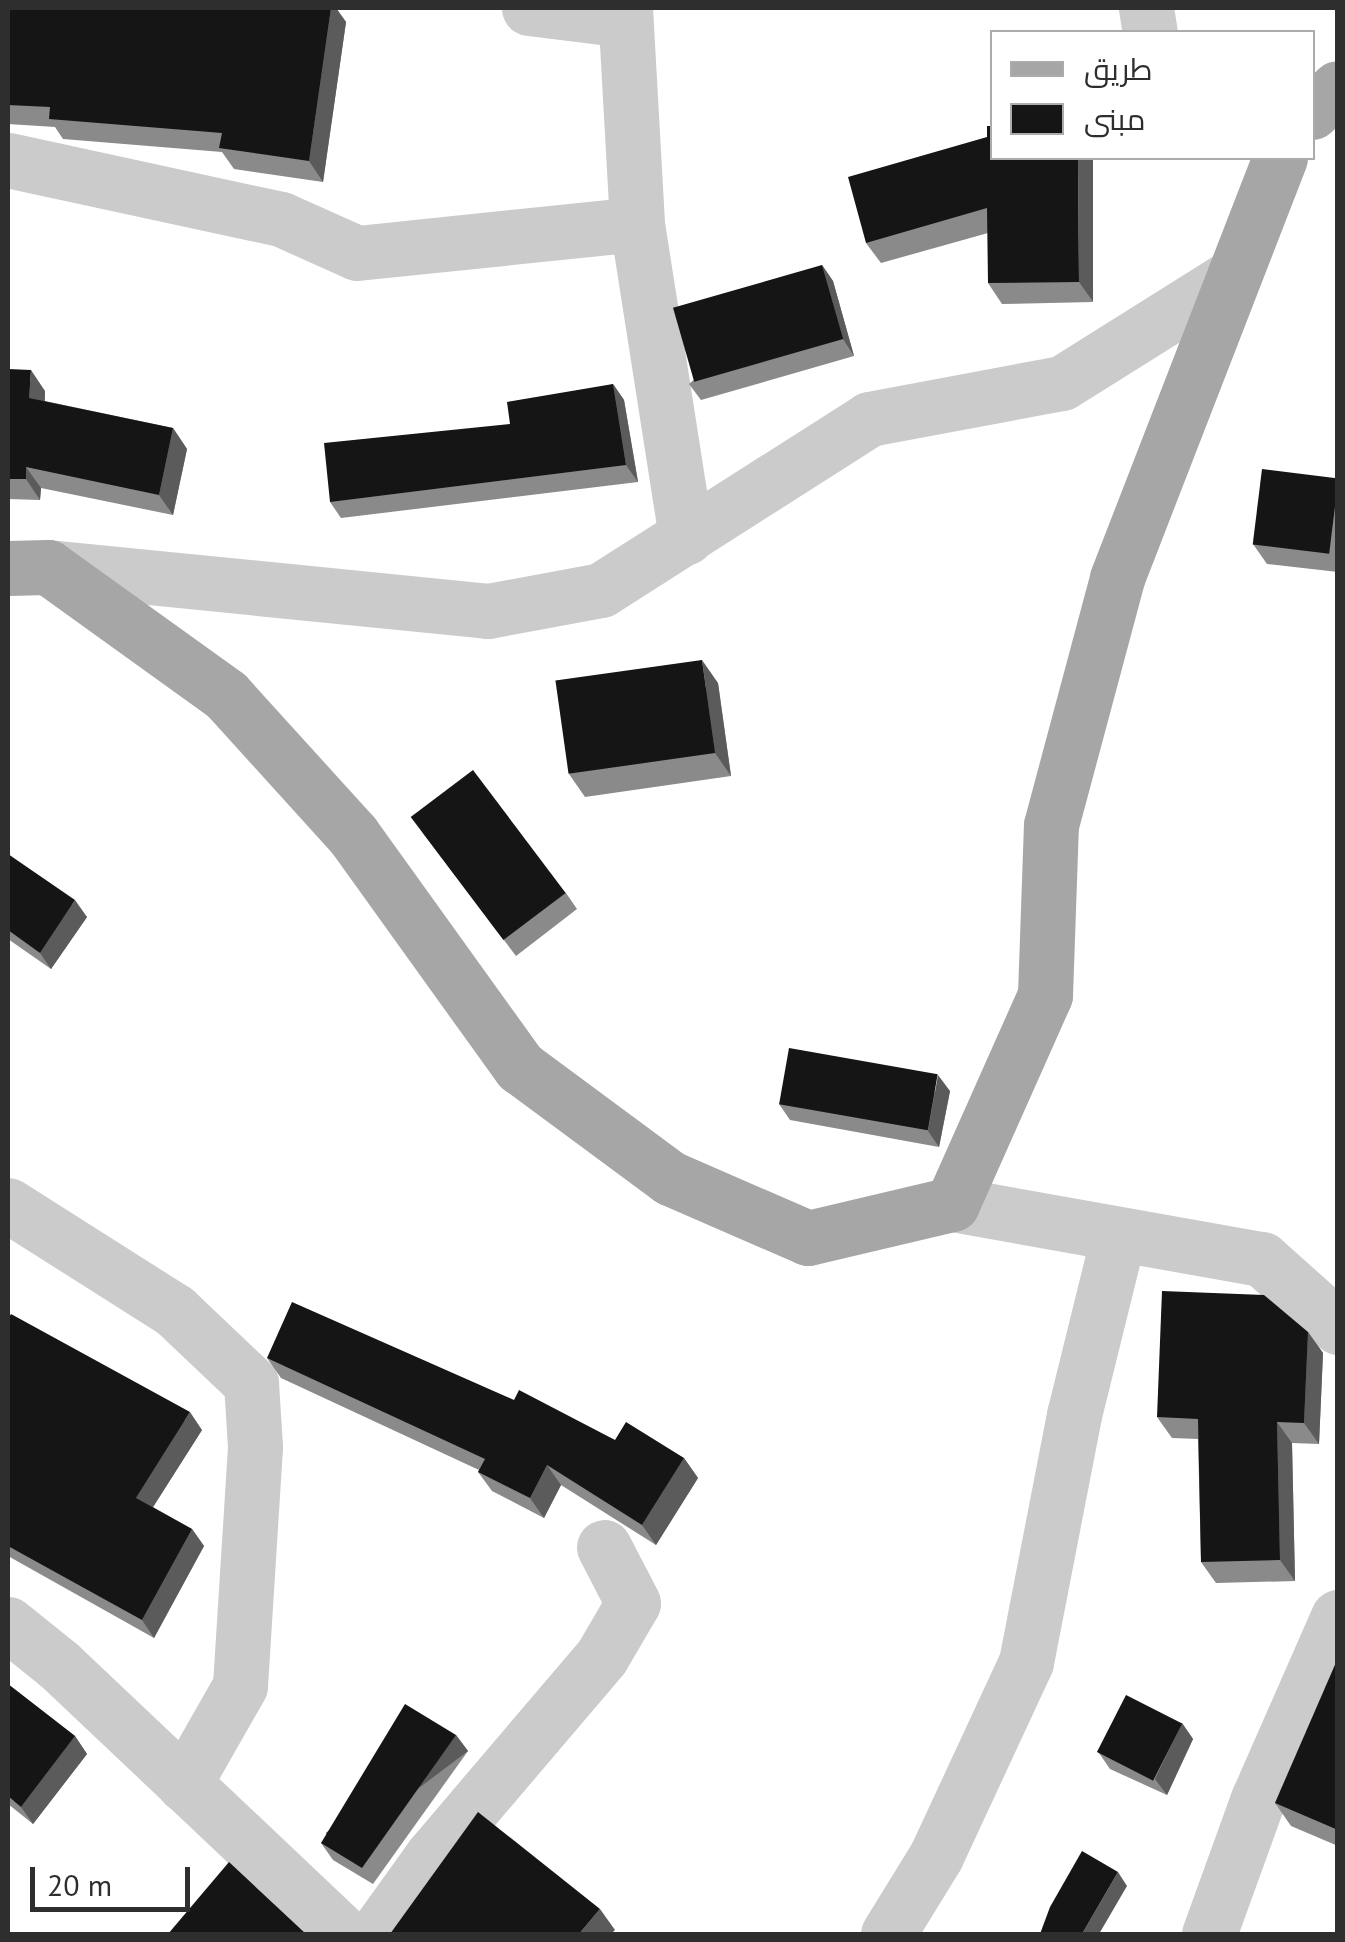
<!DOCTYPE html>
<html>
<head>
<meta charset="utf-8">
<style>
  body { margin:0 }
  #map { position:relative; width:1345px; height:1942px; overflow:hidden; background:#fff; font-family:"PT Sans",Cairo,sans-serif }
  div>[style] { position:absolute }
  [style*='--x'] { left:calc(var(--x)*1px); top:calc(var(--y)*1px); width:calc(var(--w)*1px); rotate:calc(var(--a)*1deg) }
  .minor>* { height:55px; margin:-27.5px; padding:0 27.5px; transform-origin:27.5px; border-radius:27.5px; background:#cbcbcb }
  .major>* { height:55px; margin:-27.5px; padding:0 27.5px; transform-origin:27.5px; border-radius:27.5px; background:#a6a6a6 }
  .wall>* { inset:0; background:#8a8a8a }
  .shaded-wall>* { inset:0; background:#5b5b5b; transform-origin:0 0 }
  .building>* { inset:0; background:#151515; transform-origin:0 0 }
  span { translate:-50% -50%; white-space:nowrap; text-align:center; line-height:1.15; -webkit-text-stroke:10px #fff; paint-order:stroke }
  .frame { position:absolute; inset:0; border:10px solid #2e2e2e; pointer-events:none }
  .legend { position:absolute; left:990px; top:30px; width:325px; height:130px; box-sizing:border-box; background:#fff; border:2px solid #ababab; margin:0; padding:12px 18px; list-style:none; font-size:30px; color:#2e2e2e }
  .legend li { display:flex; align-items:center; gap:20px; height:50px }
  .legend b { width:50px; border:2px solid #ababab }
  .scale { position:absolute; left:30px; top:1867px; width:160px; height:45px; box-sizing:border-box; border:5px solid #2e2e2e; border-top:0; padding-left:12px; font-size:30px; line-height:35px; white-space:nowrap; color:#2e2e2e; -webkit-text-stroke:8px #fff; paint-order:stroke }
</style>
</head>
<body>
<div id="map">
  <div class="minor">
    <i style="--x:529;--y:8;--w:97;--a:7.1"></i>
    <i style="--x:625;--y:8;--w:216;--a:86.8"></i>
    <i style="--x:637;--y:224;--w:317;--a:81.1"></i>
    <i style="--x:1146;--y:8;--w:24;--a:81"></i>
    <i style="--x:8;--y:160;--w:279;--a:12.2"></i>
    <i style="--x:281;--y:219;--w:83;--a:24.1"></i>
    <i style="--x:357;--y:253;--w:281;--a:-5.9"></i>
    <i style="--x:48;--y:567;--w:442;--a:5.7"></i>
    <i style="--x:488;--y:611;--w:115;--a:-10.5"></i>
    <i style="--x:601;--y:590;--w:318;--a:-32.5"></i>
    <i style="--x:869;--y:419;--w:196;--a:-10.6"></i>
    <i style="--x:1062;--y:383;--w:203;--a:-32.1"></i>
    <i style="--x:952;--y:1204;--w:315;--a:10.1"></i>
    <i style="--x:1262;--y:1259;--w:102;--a:41.8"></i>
    <i style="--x:8;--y:1205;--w:198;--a:32.4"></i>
    <i style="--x:175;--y:1311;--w:105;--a:43.5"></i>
    <i style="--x:251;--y:1383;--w:64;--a:86.4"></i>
    <i style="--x:255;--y:1447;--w:239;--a:93.6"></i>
    <i style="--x:240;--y:1686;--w:113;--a:119.7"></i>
    <i style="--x:8;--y:1624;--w:65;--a:38.8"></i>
    <i style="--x:59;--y:1665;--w:391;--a:43.4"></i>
    <i style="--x:376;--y:1934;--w:96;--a:-54.3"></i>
    <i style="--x:432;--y:1856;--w:262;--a:-49.6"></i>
    <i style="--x:602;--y:1656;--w:61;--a:-59.7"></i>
    <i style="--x:633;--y:1603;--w:63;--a:-117.4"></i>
    <i style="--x:888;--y:1934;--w:92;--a:-58.4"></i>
    <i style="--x:936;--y:1856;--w:214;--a:-65.1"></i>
    <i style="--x:1026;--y:1662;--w:252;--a:-79"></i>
    <i style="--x:1074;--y:1415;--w:183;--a:-76.1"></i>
    <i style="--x:1209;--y:1934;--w:144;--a:-70.1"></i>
    <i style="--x:1258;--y:1799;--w:199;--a:-66.3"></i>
  </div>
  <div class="major">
    <i style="--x:1312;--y:112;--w:35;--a:-43"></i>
    <i style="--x:8;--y:568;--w:40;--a:-1.4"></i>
    <i style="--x:48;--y:567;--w:219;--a:35.7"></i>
    <i style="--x:226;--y:695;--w:189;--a:47.8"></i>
    <i style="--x:353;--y:835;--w:286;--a:54.3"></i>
    <i style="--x:520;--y:1067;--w:187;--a:36.5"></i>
    <i style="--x:670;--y:1178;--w:150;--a:23.5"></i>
    <i style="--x:808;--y:1238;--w:148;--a:-13.3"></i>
    <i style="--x:952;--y:1204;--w:229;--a:-66"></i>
    <i style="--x:1045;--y:995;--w:170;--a:-88"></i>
    <i style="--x:1051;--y:825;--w:256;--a:-75"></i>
    <i style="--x:1117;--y:578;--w:451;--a:-68.8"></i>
  </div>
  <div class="wall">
    <i style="clip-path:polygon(8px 8px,336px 8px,346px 22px,323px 182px,234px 169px,222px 152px,63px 139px,55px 127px,8px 124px)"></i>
    <i style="clip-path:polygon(987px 137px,1093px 302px,1002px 304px,988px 283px,988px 233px,881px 263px,866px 243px)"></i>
    <i style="clip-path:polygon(822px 265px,833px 281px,854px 356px,701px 400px,689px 384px)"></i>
    <i style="clip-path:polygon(8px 369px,45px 391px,45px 401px,173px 428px,187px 449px,173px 515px,41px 488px,40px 500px,8px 499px)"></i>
    <i style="clip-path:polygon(613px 384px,624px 400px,638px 482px,341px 518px,330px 502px,510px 424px)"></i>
    <i style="clip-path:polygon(1338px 478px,1338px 572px,1267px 564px,1253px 544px)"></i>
    <i style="clip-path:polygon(718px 683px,731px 776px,585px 797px,569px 774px)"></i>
    <i style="clip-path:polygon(423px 833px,566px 893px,577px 909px,516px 956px)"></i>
    <i style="clip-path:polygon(8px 854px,87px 917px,51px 969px,8px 939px)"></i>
    <i style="clip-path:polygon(950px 1091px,939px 1147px,790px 1120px,779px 1104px)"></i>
    <i style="clip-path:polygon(8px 1319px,202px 1430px,153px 1507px,192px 1529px,204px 1546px,154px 1638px,8px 1556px)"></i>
    <i style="clip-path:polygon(1308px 1332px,1323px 1353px,1319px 1444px,1292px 1443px,1295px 1581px,1216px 1583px,1201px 1562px,1198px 1439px,1172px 1438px,1157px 1417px)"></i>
    <i style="clip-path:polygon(267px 1358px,514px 1400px,615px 1440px,684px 1458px,698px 1478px,656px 1545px,561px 1485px,544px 1518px,492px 1491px,478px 1472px,479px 1470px,281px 1378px)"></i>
    <i style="clip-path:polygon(1338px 1658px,1338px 1846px,1291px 1826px,1275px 1803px)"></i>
    <i style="clip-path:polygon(8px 1684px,75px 1736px,87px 1754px,33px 1824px,8px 1804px)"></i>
    <i style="clip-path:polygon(1182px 1723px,1193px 1739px,1167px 1795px,1110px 1769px,1099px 1753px)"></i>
    <i style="clip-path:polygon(456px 1735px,468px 1751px,373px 1884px,333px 1860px,321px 1843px)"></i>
  </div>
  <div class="shaded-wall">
    <i style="clip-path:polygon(331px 8px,336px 8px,346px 22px,323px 182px,309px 161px)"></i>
    <i style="clip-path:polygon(1078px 158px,1093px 158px,1093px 302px,1079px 282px)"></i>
    <i style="clip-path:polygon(822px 265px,833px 281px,854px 356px,843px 339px)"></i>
    <i style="clip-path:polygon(31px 370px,45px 391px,44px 419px,29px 398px)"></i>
    <i style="clip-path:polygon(613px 384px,624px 400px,638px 482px,626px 465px)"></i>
    <i style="clip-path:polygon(173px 428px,187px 449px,173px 515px,159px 495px)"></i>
    <i style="clip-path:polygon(26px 467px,41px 488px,40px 500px,26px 479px)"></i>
    <i style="clip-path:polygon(702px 660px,718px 683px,731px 776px,715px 753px)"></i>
    <i style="clip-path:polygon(75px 900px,87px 917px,51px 969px,40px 953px)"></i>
    <i style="clip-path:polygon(938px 1075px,950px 1091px,939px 1147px,928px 1131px)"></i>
    <i style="clip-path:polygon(1308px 1332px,1323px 1353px,1319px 1444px,1304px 1423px)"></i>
    <i style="clip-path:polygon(190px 1412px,202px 1430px,148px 1515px,136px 1498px)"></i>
    <i style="clip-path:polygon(1277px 1422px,1292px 1443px,1295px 1581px,1280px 1560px)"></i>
    <i style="clip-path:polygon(684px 1458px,698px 1478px,656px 1545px,642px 1525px)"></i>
    <i style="clip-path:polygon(547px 1465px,561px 1485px,544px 1518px,530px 1498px)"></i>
    <i style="clip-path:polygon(192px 1529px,204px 1546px,154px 1638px,142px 1620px)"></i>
    <i style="clip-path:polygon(1182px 1723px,1193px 1739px,1167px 1795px,1155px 1779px)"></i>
    <i style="left:456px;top:1735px;width:20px;height:163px;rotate:53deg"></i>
    <i style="clip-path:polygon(75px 1736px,87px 1754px,33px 1824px,21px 1807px)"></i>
    <i style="clip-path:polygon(1118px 1872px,1127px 1886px,1099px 1934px,1082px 1934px)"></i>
    <i style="clip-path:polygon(600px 1909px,615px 1930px,611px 1934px,579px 1934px)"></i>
  </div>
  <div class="building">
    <i style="clip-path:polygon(8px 8px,331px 8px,309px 161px,219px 148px,222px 133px,49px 119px,50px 107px,8px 105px)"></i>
    <i style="clip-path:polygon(987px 126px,992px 126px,992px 158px,1078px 158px,1079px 282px,988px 283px,987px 208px,866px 243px,848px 177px,987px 137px)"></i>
    <i style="left:822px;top:265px;width:77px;height:155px;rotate:74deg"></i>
    <i style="clip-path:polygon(8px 369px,31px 370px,29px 398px,173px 428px,159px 495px,26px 467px,26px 479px,8px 479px)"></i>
    <i style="clip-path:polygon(613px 384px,626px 465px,330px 502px,324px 443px,510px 424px,507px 402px)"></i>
    <i style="left:1262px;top:469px;width:77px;height:76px;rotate:7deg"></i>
    <i style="left:702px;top:660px;width:94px;height:148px;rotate:82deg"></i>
    <i style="left:473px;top:770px;width:154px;height:78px;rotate:53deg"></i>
    <i style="clip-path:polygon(8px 854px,75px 900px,40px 953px,8px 930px)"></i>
    <i style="left:789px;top:1048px;width:151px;height:57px;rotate:10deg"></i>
    <i style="clip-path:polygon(1162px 1291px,1264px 1295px,1308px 1332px,1304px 1423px,1277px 1422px,1280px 1560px,1201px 1562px,1198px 1419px,1157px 1417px)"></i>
    <i style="clip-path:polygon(292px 1302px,514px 1400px,519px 1390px,615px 1440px,626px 1422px,684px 1458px,642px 1525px,547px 1465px,530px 1498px,478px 1472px,485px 1459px,267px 1358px)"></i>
    <i style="clip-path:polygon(11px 1314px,190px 1412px,136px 1498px,192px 1529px,142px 1620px,8px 1546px,8px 1319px)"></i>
    <i style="clip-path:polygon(1338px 1658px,1338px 1830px,1275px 1803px)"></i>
    <i style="clip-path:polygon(8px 1684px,75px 1736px,21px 1807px,8px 1796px)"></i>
    <i style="left:1126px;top:1695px;width:63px;height:64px;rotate:27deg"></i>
    <i style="clip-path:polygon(405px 1704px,456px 1735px,362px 1868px,321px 1843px)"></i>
    <i style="clip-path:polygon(478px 1812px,600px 1909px,579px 1934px,390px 1934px)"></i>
    <i style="clip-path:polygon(1082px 1851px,1118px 1872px,1082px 1934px,1040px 1934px,1050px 1907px)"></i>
    <i style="clip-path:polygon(229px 1862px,306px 1934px,168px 1934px)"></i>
  </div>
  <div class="frame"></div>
  <ul class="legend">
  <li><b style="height:12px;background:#a6a6a6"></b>طريق</li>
  <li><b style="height:28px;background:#151515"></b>مبنى</li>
  </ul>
  <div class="scale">20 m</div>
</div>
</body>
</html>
